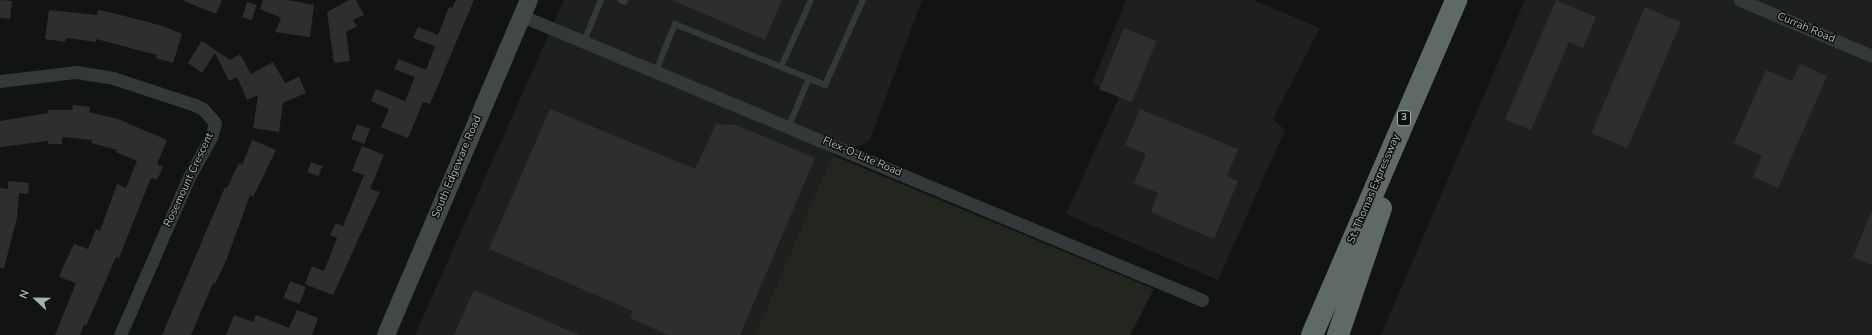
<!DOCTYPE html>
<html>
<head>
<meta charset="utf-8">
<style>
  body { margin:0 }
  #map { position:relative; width:1872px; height:335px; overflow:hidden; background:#121313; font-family:"Nunito Sans",sans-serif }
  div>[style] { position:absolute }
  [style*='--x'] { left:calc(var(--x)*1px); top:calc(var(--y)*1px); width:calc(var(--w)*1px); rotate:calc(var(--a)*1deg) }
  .built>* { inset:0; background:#1e2020 }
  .green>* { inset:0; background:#23261e }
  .building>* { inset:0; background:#2d2f2f; transform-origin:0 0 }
  .lane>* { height:6px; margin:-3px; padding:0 3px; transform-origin:3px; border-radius:3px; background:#333838 }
  .street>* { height:13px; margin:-6.5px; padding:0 6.5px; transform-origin:6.5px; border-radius:6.5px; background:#333838 }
  .secondary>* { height:18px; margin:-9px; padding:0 9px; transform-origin:9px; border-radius:9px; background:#414848 }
  .highway>* { height:22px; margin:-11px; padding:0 11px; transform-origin:11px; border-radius:11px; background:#5f6968 }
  span { translate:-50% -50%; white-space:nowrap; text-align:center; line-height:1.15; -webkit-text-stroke:3px #0d0e0e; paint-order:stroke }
  .shield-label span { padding:1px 3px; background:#0d0e0e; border:1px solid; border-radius:3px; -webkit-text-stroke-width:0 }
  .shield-label { font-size:10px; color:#a4b3b2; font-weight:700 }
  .street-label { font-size:11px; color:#a4b3b2 }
  .north { position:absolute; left:16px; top:279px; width:40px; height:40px; -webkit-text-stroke:3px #0d0e0e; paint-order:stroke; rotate:292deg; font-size:11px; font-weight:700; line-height:16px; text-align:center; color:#a4b3b2 }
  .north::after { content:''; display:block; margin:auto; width:14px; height:18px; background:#a4b3b2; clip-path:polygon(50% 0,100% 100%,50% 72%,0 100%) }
</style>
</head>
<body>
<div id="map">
  <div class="built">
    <i style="clip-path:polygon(564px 0,922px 0,869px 142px,832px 155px,755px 335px,415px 335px)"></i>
    <i style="clip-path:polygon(1126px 0,1253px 0,1320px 28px,1273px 119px,1285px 130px,1218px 280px,1066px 214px,1120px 95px,1092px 84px)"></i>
    <i style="clip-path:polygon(1525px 0,1872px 0,1872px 335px,1381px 335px)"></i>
  </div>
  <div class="green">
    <i style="clip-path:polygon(832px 155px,1154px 289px,1130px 335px,755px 335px)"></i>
  </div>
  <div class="building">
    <i style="clip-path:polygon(0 0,12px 1px,10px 19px,0 18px)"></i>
    <i style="clip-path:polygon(182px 0,222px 0,216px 14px)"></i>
    <i style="clip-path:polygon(263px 0,288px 0,314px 5px,310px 37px,275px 32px,281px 18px,260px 9px)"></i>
    <i style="clip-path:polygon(349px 0,356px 0,364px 15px,353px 20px,357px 26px,346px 32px,350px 61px,334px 63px,327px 12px)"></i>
    <i style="clip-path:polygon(456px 0,474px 0,430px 104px,423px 102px,408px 138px,381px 127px,389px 109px,371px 101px,376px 89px,405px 101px,415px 77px,394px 69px,399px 59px,426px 70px,435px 46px,413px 38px,418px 27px,438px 35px,449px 7px,452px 8px)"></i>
    <i style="clip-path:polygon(672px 0,782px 0,765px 40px)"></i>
    <i style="clip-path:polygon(1556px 0,1596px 17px,1583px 48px,1569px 42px,1531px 130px,1505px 119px)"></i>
    <i style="left:247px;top:2px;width:10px;height:16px;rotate:17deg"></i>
    <i style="left:1645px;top:7px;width:39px;height:137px;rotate:23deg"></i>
    <i style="clip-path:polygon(49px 10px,97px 15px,98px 10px,105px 11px,163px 26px,182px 34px,173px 63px,156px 58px,157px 55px,96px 39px,96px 42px,66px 38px,65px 42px,45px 39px)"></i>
    <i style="left:1124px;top:28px;width:35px;height:66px;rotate:22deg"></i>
    <i style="clip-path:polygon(202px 41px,230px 60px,240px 54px,251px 74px,273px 62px,285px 83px,299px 77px,306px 93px,283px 103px,279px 132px,253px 128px,258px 95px,247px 100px,237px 77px,229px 81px,215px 53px,202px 73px,188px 63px)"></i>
    <i style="clip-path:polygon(1800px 64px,1827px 76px,1778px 188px,1753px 177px,1762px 156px,1734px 143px,1766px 70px,1792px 81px)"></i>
    <i style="clip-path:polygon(73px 105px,90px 107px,89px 112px,118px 119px,167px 140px,157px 164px,163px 167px,157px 180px,151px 178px,119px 258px,116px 257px,86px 326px,84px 325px,80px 335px,55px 335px,76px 283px,59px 277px,64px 265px,74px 244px,88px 249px,96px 229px,100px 231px,117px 184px,126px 188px,137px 161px,116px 152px,117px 150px,91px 143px,92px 140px,62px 137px,62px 144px,48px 144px,48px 141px,0 147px,0 121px,48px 113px,48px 110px,72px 110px)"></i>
    <i style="clip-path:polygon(550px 109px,695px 169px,716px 124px,736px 125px,815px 158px,740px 335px,668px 335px,630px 318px,633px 311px,489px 249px)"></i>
    <i style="clip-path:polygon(1140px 109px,1238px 149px,1227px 176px,1238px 181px,1214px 239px,1151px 212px,1158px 193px,1134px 183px,1146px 154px,1125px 145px)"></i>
    <i style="left:357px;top:124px;width:14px;height:16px;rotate:21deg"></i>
    <i style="clip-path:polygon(252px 140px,276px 150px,253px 197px,250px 195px,226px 261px,215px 284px,213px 283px,191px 335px,162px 335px,225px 187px,227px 188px,239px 163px,242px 165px)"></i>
    <i style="clip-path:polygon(362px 146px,384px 155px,370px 189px,380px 192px,333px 295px,305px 284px,312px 266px,324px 271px,337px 238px,330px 235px,336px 223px,343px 226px,364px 175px,352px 171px)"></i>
    <i style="left:311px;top:162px;width:12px;height:11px;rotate:20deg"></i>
    <i style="clip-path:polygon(8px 181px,29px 183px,28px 194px,19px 193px,17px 218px,4px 268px,0 268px,0 188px,8px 189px)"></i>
    <i style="clip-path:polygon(1872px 210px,1872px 265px,1853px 257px)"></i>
    <i style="left:290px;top:281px;width:17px;height:18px;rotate:21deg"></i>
    <i style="clip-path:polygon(474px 290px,580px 335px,454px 335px)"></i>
    <i style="clip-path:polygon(297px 310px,318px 318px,312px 335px,226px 335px,234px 315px,253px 322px,256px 315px,289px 328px)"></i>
  </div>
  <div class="lane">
    <i style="--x:620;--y:0;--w:5;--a:22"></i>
    <i style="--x:584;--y:41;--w:44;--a:-67.5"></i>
    <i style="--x:781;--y:67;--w:48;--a:22.2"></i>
    <i style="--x:825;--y:85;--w:93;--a:-65.9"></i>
    <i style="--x:656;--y:71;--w:51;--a:-68"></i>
    <i style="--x:675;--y:24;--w:114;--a:22.1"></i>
    <i style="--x:781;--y:67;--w:73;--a:-65.9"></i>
    <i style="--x:789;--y:126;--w:52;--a:-67.4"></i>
  </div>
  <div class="street">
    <i style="--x:1740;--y:0;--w:143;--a:23"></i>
    <i style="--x:522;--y:16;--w:737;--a:22.67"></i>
    <i style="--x:0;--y:81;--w:77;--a:-6.8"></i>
    <i style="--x:76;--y:72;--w:37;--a:9"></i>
    <i style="--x:113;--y:78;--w:86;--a:18.2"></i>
    <i style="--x:195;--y:105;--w:9;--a:27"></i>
    <i style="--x:203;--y:109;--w:18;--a:49"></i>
    <i style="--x:215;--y:123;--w:15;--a:106"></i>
    <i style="--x:211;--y:137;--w:46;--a:118.8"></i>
    <i style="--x:189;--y:177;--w:172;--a:113.6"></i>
  </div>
  <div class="secondary">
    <i style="--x:386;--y:335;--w:364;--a:-66.9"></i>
  </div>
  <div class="highway">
    <i style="--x:1312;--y:335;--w:365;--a:-66.7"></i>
    <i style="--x:1338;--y:335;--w:134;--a:-71.3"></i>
  </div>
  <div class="shield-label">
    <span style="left:1404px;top:118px">3</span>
  </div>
  <div class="street-label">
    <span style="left:1806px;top:28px;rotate:23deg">Currah Road</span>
    <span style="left:862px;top:157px;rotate:23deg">Flex-O-Lite Road</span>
    <span style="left:457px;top:167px;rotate:-67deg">South Edgeware Road</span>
    <span style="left:189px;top:180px;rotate:-65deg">Rosemount Crescent</span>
    <span style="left:1374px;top:189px;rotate:-67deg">St. Thomas Expressway</span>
  </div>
  <div class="north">N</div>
</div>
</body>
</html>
